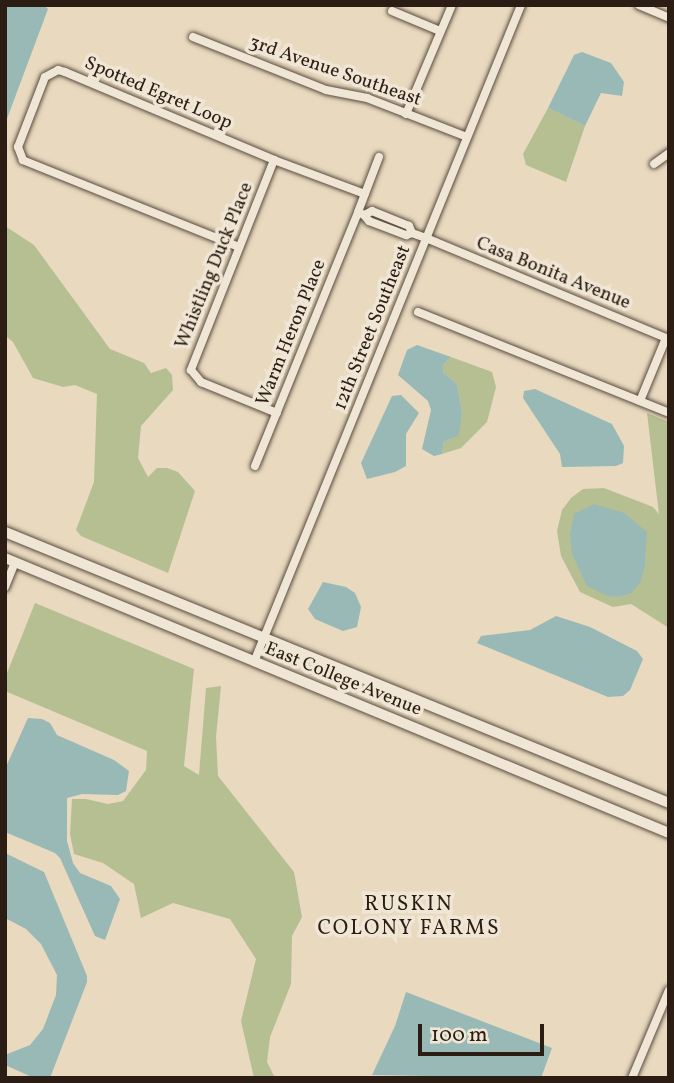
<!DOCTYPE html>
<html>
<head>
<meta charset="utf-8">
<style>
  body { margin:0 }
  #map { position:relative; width:674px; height:1083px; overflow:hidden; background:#e8d9bf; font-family:Vollkorn,serif }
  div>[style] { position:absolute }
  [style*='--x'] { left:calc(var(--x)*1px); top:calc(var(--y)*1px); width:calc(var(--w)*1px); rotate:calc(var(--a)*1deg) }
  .green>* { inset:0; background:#b5bf92 }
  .water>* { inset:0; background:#98b9b6 }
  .roads { filter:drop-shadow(0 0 2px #5a4c3e) drop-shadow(0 0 2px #5a4c3e) }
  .street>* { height:8px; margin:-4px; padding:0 4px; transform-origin:4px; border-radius:4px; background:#f0e6d5 }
  .secondary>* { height:10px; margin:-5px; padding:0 5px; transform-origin:5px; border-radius:5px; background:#f0e6d5 }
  span { translate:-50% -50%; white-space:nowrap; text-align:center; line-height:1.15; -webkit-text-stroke:7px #f0e6d5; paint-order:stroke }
  .street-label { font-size:19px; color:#2b1d13 }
  .neighbourhood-label { font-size:21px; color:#2b1d13; letter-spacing:2px }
  .frame { position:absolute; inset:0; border:7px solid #2b1d13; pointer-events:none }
  .scale { position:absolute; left:418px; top:1024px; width:126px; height:32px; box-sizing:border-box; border:4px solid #2b1d13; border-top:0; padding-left:9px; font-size:21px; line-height:24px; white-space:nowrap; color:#2b1d13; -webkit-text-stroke:5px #f0e6d5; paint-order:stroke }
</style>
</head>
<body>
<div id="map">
  <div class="green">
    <i style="clip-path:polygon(548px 108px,585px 126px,566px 182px,526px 165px,523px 154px)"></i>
    <i style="clip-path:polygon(5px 226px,34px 245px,110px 349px,144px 363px,151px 373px,166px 368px,172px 375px,173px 390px,141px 426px,138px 458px,148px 477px,157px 468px,167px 468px,178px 472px,195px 491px,168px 573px,81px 536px,76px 530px,94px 482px,97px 394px,75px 385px,63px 387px,33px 378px,13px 342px,7px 337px)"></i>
    <i style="clip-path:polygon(451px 357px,492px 372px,496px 387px,487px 422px,461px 448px,442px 454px,444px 442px,450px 439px,462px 411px,457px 384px,443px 372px,443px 365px)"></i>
    <i style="clip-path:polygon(evenodd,647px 413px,669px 422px,669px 628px,631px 604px,613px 607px,580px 592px,561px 556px,557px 531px,562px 510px,571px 498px,583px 489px,604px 488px,653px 507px,659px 514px,647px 413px,646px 535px,645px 567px,632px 593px,610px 597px,600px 591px,646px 535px)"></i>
    <i style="clip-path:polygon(35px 603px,194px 669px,184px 766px,199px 775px,206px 688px,221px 686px,216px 737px,218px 776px,294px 872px,302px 917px,292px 936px,291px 984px,270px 1037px,267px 1062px,275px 1078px,254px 1078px,241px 1021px,256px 959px,230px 919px,173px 903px,141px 918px,134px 884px,103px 863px,74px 854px,70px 834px,72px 799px,86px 799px,108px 804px,123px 801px,146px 770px,147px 751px,5px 691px,5px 678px)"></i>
  </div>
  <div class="water">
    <i style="clip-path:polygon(5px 5px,44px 5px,48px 9px,5px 124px)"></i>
    <i style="clip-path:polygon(582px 52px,611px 63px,624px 82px,622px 96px,601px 93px,585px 126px,548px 108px,574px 55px)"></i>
    <i style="clip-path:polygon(417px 345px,451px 357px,443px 365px,443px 372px,457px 384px,462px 411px,459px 435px,444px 442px,442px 454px,434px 456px,422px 449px,431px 410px,428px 401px,398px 375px,407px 350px)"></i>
    <i style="clip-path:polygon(535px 389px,612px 424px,624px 446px,623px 463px,616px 466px,562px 467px,560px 454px,523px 398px,524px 391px)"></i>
    <i style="clip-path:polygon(401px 395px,419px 413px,406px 434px,406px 466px,395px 472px,367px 479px,361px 463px,392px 396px)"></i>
    <i style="clip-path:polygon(594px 504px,624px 513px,647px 532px,645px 567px,640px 582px,632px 593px,622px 596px,610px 597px,587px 586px,572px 554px,570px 535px,574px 514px)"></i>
    <i style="clip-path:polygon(323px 582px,346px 587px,355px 593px,361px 607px,357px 627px,343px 631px,315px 619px,308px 609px)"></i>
    <i style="clip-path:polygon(556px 616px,590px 627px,637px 651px,643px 659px,630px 690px,623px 696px,608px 697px,477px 643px,481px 636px,530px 630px)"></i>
    <i style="clip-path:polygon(28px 718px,42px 719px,50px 723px,57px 735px,114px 760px,129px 771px,126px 791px,118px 795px,82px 794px,67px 798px,67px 841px,73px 863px,80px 873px,111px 886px,120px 899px,105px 940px,95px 936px,60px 858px,55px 853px,5px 832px,5px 769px)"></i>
    <i style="clip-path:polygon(5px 853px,44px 872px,87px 976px,87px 982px,50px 1078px,34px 1078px,5px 1065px,5px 1055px,30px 1045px,43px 1029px,56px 995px,57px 975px,41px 944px,26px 929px,5px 918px)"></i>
    <i style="clip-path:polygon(406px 992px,552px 1048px,541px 1078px,372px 1075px,395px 1026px)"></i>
  </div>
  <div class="roads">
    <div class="street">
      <i style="--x:639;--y:5;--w:33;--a:23"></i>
      <i style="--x:392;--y:11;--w:52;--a:22.6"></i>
      <i style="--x:193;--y:37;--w:143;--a:21.7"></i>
      <i style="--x:326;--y:90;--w:42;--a:11"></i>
      <i style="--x:367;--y:98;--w:107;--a:21.3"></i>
      <i style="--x:406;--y:114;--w:118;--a:-67.1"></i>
      <i style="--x:274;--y:160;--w:226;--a:111.6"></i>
      <i style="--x:191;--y:370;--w:16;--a:50"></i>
      <i style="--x:201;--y:382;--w:82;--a:22.2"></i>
      <i style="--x:654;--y:164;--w:19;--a:-36"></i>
      <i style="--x:362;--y:214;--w:4;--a:-153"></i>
      <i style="--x:358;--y:212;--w:59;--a:-69.1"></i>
      <i style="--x:412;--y:233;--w:8;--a:-113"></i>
      <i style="--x:409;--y:226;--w:40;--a:-158"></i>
      <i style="--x:372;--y:211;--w:9;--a:153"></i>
      <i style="--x:364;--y:215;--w:8;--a:50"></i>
      <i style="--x:369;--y:221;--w:40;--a:21"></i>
      <i style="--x:406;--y:235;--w:6;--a:-18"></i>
      <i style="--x:412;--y:233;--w:15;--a:20"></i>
      <i style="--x:426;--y:238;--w:263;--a:22.6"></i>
      <i style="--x:239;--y:247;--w:233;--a:-158.1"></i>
      <i style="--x:23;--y:160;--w:14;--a:-111"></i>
      <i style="--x:18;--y:147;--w:75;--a:-68.9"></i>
      <i style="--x:45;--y:77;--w:15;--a:-28"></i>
      <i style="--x:58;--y:70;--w:7;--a:16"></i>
      <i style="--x:65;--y:72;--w:227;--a:22.8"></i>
      <i style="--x:274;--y:160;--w:97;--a:20.5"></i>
      <i style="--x:418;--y:312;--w:271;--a:21.9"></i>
      <i style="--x:640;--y:401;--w:68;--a:-67.6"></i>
      <i style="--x:255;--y:466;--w:274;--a:-67.9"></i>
      <i style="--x:5;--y:587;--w:27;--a:-68"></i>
      <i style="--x:254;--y:662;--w:709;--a:-67.88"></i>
      <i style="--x:632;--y:1078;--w:95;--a:-67.2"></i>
    </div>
    <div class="secondary">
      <i style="--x:5;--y:532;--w:717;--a:22.2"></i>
      <i style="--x:5;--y:558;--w:719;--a:22.5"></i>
    </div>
  </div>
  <div class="street-label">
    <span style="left:335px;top:72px;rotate:19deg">3rd Avenue Southeast</span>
    <span style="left:158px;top:94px;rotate:23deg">Spotted Egret Loop</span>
    <span style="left:215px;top:266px;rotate:-68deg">Whistling Duck Place</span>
    <span style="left:553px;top:274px;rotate:22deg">Casa Bonita Avenue</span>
    <span style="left:373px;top:328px;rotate:-68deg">12th Street Southeast</span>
    <span style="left:292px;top:333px;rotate:-68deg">Warm Heron Place</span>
    <span style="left:343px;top:680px;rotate:22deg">East College Avenue</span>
  </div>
  <div class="neighbourhood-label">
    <span style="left:409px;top:917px">RUSKIN<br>COLONY FARMS</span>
  </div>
  <div class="frame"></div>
  <div class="scale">100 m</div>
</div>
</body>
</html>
